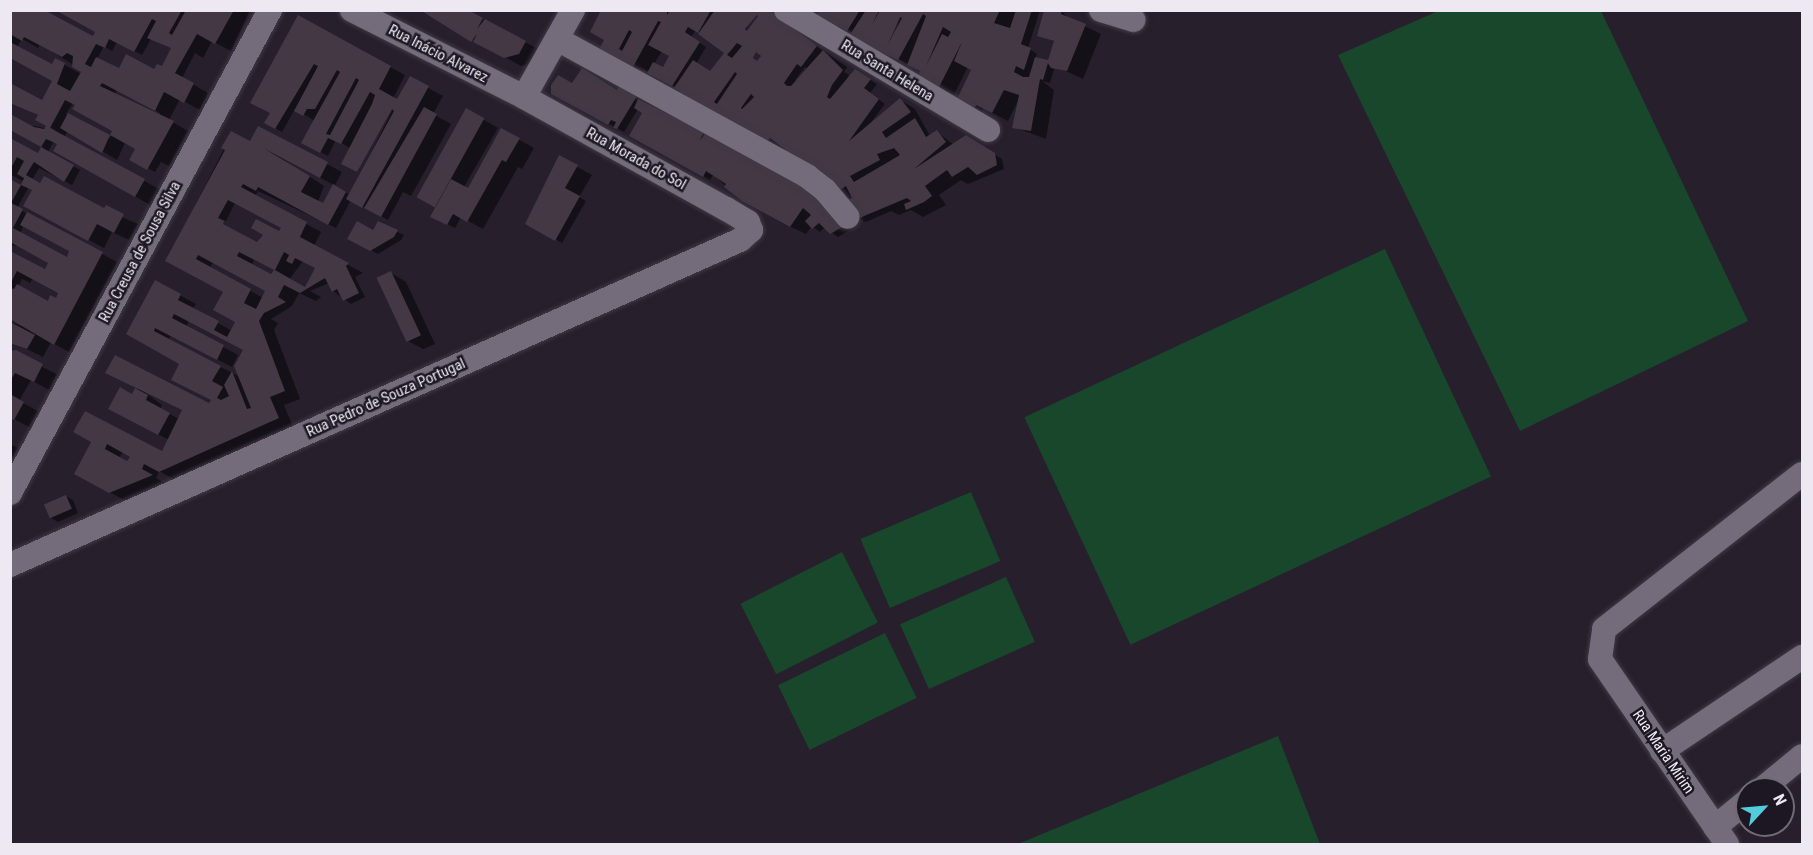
<!DOCTYPE html>
<html>
<head>
<meta charset="utf-8">
<style>
  body { margin:0 }
  #map { position:relative; width:1813px; height:855px; overflow:hidden; background:#271f2c; font-family:"Roboto Condensed",sans-serif }
  div>[style] { position:absolute }
  [style*='--x'] { left:calc(var(--x)*1px); top:calc(var(--y)*1px); width:calc(var(--w)*1px); rotate:calc(var(--a)*1deg) }
  .green>* { inset:0; background:#19472c; transform-origin:0 0 }
  .shadow>* { inset:0; background:#0007 }
  .building>* { inset:0; background:#433844; transform-origin:0 0 }
  .roads { filter:drop-shadow(0 0 2px #403a45) drop-shadow(0 0 2px #403a45) }
  .street>* { height:24px; margin:-12px; padding:0 12px; transform-origin:12px; border-radius:12px; background:#746c7b }
  span { translate:-50% -50%; white-space:nowrap; text-align:center; line-height:1.15; -webkit-text-stroke:5px #1d1623; paint-order:stroke }
  .street-label { font-size:15px; color:#ede8f1 }
  .frame { position:absolute; inset:0; border:12px solid #ede8f1; pointer-events:none }
  .north { position:absolute; left:1735px; top:777px; width:60px; height:60px; box-sizing:border-box; background:#1d1623; border:2px solid #706a75; border-radius:50%; rotate:64deg; font-size:16px; font-weight:700; line-height:24px; text-align:center; color:#ede8f1 }
  .north::after { content:''; display:block; margin:auto; width:21px; height:27px; background:#53cbdb; clip-path:polygon(50% 0,100% 100%,50% 72%,0 100%) }
</style>
</head>
<body>
<div id="map">
  <div class="green">
    <i style="clip-path:polygon(1438px 11px,1601px 11px,1748px 321px,1520px 431px,1338px 55px)"></i>
    <i style="left:1385px;top:249px;width:251px;height:398px;rotate:65deg"></i>
    <i style="left:971px;top:492px;width:75px;height:120px;rotate:67deg"></i>
    <i style="left:842px;top:552px;width:79px;height:114px;rotate:63deg"></i>
    <i style="left:1006px;top:577px;width:71px;height:116px;rotate:66deg"></i>
    <i style="left:885px;top:633px;width:72px;height:119px;rotate:64deg"></i>
    <i style="clip-path:polygon(1278px 736px,1320px 844px,1018px 844px)"></i>
  </div>
  <div class="shadow">
    <i style="clip-path:polygon(evenodd,10px 10px,93px 38px,163px 10px,250px 10px,231px 51px,212px 41px,203px 58px,195px 53px,182px 78px,208px 93px,200px 110px,180px 99px,169px 120px,188px 131px,169px 166px,161px 162px,155px 172px,131px 159px,137px 149px,125px 143px,117px 160px,68px 131px,64px 137px,159px 189px,150px 205px,55px 150px,59px 144px,54px 141px,48px 152px,80px 170px,72px 185px,39px 168px,32px 180px,138px 224px,129px 240px,112px 232px,104px 248px,40px 214px,33px 190px,29px 187px,17px 208px,117px 262px,69px 352px,51px 342px,43px 357px,10px 341px,10px 322px,28px 328px,10px 318px,10px 252px,46px 271px,50px 262px,22px 247px,10px 245px,10px 180px,21px 186px,24px 182px,10px 174px,10px 139px,39px 155px,43px 147px,10px 129px,35px 126px,57px 131px,37px 119px,39px 116px,10px 101px,51px 106px,54px 81px,10px 57px,10px 10px,22px 39px,38px 48px,40px 44px,83px 71px,81px 74px,56px 60px,52px 66px,17px 47px,22px 39px,10px 10px,151px 39px,173px 48px,168px 71px,119px 70px,97px 59px,104px 46px,112px 51px,117px 42px,142px 55px,151px 39px,10px 10px,117px 90px,160px 113px,157px 118px,114px 95px,117px 90px,10px 10px,73px 103px,114px 131px,110px 138px,66px 114px,73px 103px,10px 10px,24px 225px,71px 251px,67px 259px,20px 233px,24px 225px,10px 10px,33px 278px,60px 293px,56px 300px,48px 303px,18px 287px,22px 279px,30px 283px,33px 278px)"></i>
    <i style="clip-path:polygon(419px 10px,465px 10px,540px 50px,534px 62px,521px 66px)"></i>
    <i style="clip-path:polygon(evenodd,601px 10px,764px 10px,847px 67px,844px 72px,849px 75px,847px 79px,854px 83px,856px 72px,877px 84px,870px 93px,885px 104px,869px 125px,900px 100px,915px 109px,930px 136px,937px 132px,954px 145px,966px 137px,1002px 159px,1004px 169px,968px 184px,961px 180px,939px 195px,946px 205px,923px 217px,911px 210px,899px 215px,891px 211px,866px 222px,858px 218px,851px 201px,784px 147px,780px 152px,649px 72px,614px 59px,606px 39px,601px 10px,756px 12px,761px 16px,743px 37px,742px 36px,756px 12px,601px 10px,696px 30px,726px 52px,711px 73px,696px 64px,706px 47px,691px 37px,696px 30px,601px 10px,756px 50px,763px 56px,758px 63px,753px 60px,756px 50px,601px 10px,662px 51px,671px 56px,663px 69px,654px 64px,662px 51px,601px 10px,805px 67px,808px 69px,797px 81px,795px 80px,805px 67px)"></i>
    <i style="clip-path:polygon(822px 10px,902px 10px,889px 37px,893px 38px,903px 10px,1040px 10px,1028px 48px,1037px 54px,1035px 59px,1050px 62px,1055px 42px,1039px 35px,1062px 11px,1068px 18px,1101px 34px,1083px 79px,1055px 66px,1050px 83px,1042px 81px,1054px 90px,1046px 139px,1014px 127px,1019px 99px,1008px 121px,983px 108px,981px 113px,958px 101px,973px 70px,968px 67px,953px 96px,933px 87px,922px 72px,819px 15px)"></i>
    <i style="clip-path:polygon(evenodd,298px 17px,405px 75px,393px 99px,398px 101px,410px 78px,443px 96px,433px 114px,451px 124px,411px 196px,403px 192px,388px 220px,351px 200px,336px 228px,258px 191px,255px 196px,321px 232px,314px 246px,363px 273px,355px 277px,365px 297px,351px 304px,333px 291px,329px 283px,310px 291px,321px 297px,316px 301px,299px 293px,292px 306px,271px 319px,278px 323px,274px 330px,300px 399px,284px 405px,293px 427px,175px 480px,159px 471px,156px 478px,166px 484px,126px 501px,76px 474px,93px 442px,75px 432px,85px 413px,163px 453px,169px 440px,110px 409px,120px 389px,133px 396px,137px 388px,107px 372px,115px 357px,210px 405px,212px 400px,173px 379px,181px 363px,128px 333px,156px 282px,196px 304px,193px 309px,232px 331px,237px 322px,215px 310px,224px 292px,167px 261px,232px 133px,251px 144px,259px 128px,327px 164px,342px 172px,334px 187px,350px 195px,396px 103px,394px 102px,357px 171px,343px 163px,350px 148px,336px 140px,328px 156px,303px 143px,315px 121px,295px 109px,282px 132px,266px 123px,271px 113px,252px 102px,298px 17px,275px 154px,334px 185px,323px 205px,318px 202px,324px 186px,275px 154px,298px 17px,235px 203px,283px 228px,280px 233px,256px 221px,253px 228px,265px 235px,257px 244px,196px 208px,226px 221px,235px 203px,298px 17px,254px 260px,275px 270px,272px 276px,252px 265px,254px 260px,298px 17px,303px 261px,316px 268px,306px 288px,289px 280px,303px 261px,298px 17px,213px 262px,267px 291px,263px 298px,210px 268px,213px 262px,298px 17px,189px 321px,245px 350px,236px 366px,240px 377px,168px 340px,171px 336px,232px 367px,238px 355px,186px 327px,189px 321px,298px 17px,143px 391px,184px 410px,179px 419px,160px 409px,162px 405px,143px 391px,298px 17px,123px 452px,132px 456px,128px 463px,119px 458px,123px 452px)"></i>
    <i style="clip-path:polygon(572px 85px,618px 91px,620px 88px,821px 198px,850px 230px,838px 237px,825px 227px,820px 232px,812px 226px,806px 234px,780px 222px,744px 201px,713px 175px,710px 180px,631px 135px,644px 113px,638px 109px,624px 132px,553px 93px)"></i>
    <i style="clip-path:polygon(467px 110px,498px 128px,464px 187px,469px 190px,502px 130px,534px 148px,522px 169px,518px 167px,483px 229px,461px 217px,455px 228px,439px 220px,437px 207px,420px 198px)"></i>
    <i style="clip-path:polygon(559px 157px,592px 175px,579px 197px,586px 201px,562px 243px,526px 223px)"></i>
    <i style="clip-path:polygon(379px 223px,404px 235px,401px 240px,378px 254px,349px 239px,374px 232px)"></i>
    <i style="clip-path:polygon(391px 273px,406px 282px,435px 344px,423px 349px,408px 341px)"></i>
    <i style="clip-path:polygon(10px 352px,57px 374px,49px 390px,31px 380px,19px 401px,38px 411px,29px 427px,10px 417px)"></i>
    <i style="clip-path:polygon(10px 444px,18px 448px,10px 462px)"></i>
    <i style="clip-path:polygon(66px 496px,73px 500px,78px 513px,58px 522px,51px 518px)"></i>
  </div>
  <div class="building">
    <i style="clip-path:polygon(evenodd,10px 10px,44px 10px,93px 36px,95px 32px,55px 10px,182px 10px,169px 33px,172px 35px,186px 10px,234px 10px,215px 44px,197px 34px,175px 73px,194px 83px,184px 103px,164px 92px,155px 111px,102px 83px,100px 86px,174px 121px,147px 170px,129px 160px,135px 149px,110px 135px,112px 131px,72px 109px,75px 105px,65px 100px,50px 128px,145px 179px,135px 197px,53px 151px,57px 144px,46px 139px,41px 147px,10px 130px,10px 114px,34px 127px,44px 129px,46px 126px,35px 120px,38px 115px,10px 103px,10px 83px,42px 100px,52px 81px,10px 58px,10px 42px,52px 64px,55px 58px,65px 63px,57px 84px,70px 91px,81px 72px,72px 67px,73px 56px,67px 53px,62px 57px,24px 37px,22px 41px,10px 34px,10px 10px,152px 19px,156px 21px,147px 38px,171px 48px,162px 66px,157px 64px,154px 69px,126px 54px,119px 68px,96px 57px,91px 67px,85px 64px,96px 44px,105px 48px,109px 39px,134px 52px,152px 19px)"></i>
    <i style="clip-path:polygon(420px 10px,468px 10px,483px 18px,477px 29px,485px 19px,526px 41px,519px 54px,504px 58px,473px 42px,477px 34px,471px 42px)"></i>
    <i style="clip-path:polygon(evenodd,601px 10px,667px 10px,667px 15px,670px 10px,711px 10px,698px 33px,688px 27px,685px 32px,700px 42px,672px 86px,647px 73px,653px 62px,663px 67px,669px 56px,648px 45px,661px 22px,658px 21px,633px 67px,598px 51px,604px 40px,590px 32px,601px 10px,629px 30px,632px 32px,622px 51px,619px 49px,629px 30px)"></i>
    <i style="clip-path:polygon(evenodd,715px 10px,769px 10px,817px 46px,801px 67px,797px 64px,784px 83px,787px 86px,791px 86px,823px 50px,843px 70px,832px 85px,827px 97px,830px 99px,855px 69px,871px 79px,864px 88px,879px 99px,849px 141px,900px 98px,911px 112px,882px 132px,886px 138px,915px 118px,926px 137px,937px 130px,946px 142px,914px 169px,966px 135px,995px 153px,997px 165px,977px 175px,968px 167px,952px 177px,947px 170px,925px 186px,932px 196px,924px 202px,906px 210px,904px 204px,911px 201px,907px 198px,857px 219px,847px 200px,852px 198px,846px 186px,835px 193px,783px 154px,786px 150px,770px 138px,764px 145px,674px 88px,693px 60px,710px 71px,724px 53px,698px 34px,715px 10px,757px 15px,758px 16px,747px 31px,745px 29px,757px 15px,715px 10px,737px 43px,742px 46px,732px 58px,727px 55px,737px 43px,715px 10px,756px 52px,761px 56px,757px 61px,753px 58px,756px 52px,715px 10px,735px 72px,737px 74px,717px 104px,714px 102px,735px 72px,715px 10px,751px 94px,754px 97px,742px 109px,741px 108px,751px 94px,715px 10px,894px 148px,900px 155px,854px 182px,850px 176px,880px 160px,877px 154px,894px 148px)"></i>
    <i style="clip-path:polygon(820px 10px,860px 10px,847px 31px,817px 15px)"></i>
    <i style="clip-path:polygon(evenodd,866px 10px,879px 10px,872px 25px,880px 10px,1000px 10px,994px 23px,1010px 28px,1016px 10px,1032px 10px,1021px 44px,1031px 48px,1024px 70px,1016px 66px,1014px 72px,1023px 77px,1029px 77px,1035px 57px,1048px 60px,1054px 41px,1037px 36px,1044px 10px,1062px 10px,1061px 14px,1086px 24px,1067px 71px,1051px 68px,1048px 63px,1043px 80px,1040px 79px,1031px 131px,1012px 128px,1019px 95px,1004px 90px,992px 113px,976px 105px,973px 110px,956px 101px,971px 70px,954px 61px,962px 42px,938px 89px,917px 79px,920px 71px,907px 65px,926px 16px,923px 14px,898px 60px,849px 36px,866px 10px,900px 17px,902px 18px,888px 44px,900px 17px,866px 10px,943px 27px,951px 32px,948px 37px,942px 34px,926px 66px,943px 27px)"></i>
    <i style="clip-path:polygon(evenodd,298px 15px,391px 66px,379px 89px,397px 99px,410px 76px,429px 86px,362px 208px,346px 199px,394px 111px,392px 109px,357px 172px,341px 164px,372px 104px,375px 95px,370px 92px,341px 144px,328px 138px,320px 153px,301px 143px,340px 72px,337px 70px,315px 109px,307px 109px,303px 116px,294px 111px,318px 66px,314px 64px,275px 129px,264px 123px,270px 113px,250px 103px,298px 15px,356px 78px,359px 80px,330px 135px,326px 134px,356px 78px)"></i>
    <i style="clip-path:polygon(582px 68px,617px 90px,619px 86px,637px 96px,617px 129px,613px 128px,616px 122px,611px 120px,608px 125px,551px 94px,551px 85px,558px 75px,572px 83px)"></i>
    <i style="clip-path:polygon(638px 99px,704px 132px,700px 140px,706px 133px,814px 193px,844px 226px,830px 234px,819px 223px,812px 229px,805px 221px,811px 215px,803px 208px,790px 227px,742px 201px,724px 187px,726px 184px,706px 171px,703px 177px,629px 136px,642px 113px,634px 108px)"></i>
    <i style="clip-path:polygon(424px 107px,437px 114px,381px 217px,364px 208px)"></i>
    <i style="left:466px;top:108px;width:21px;height:102px;rotate:29deg"></i>
    <i style="clip-path:polygon(68px 113px,110px 135px,102px 153px,60px 128px)"></i>
    <i style="clip-path:polygon(evenodd,258px 126px,328px 162px,320px 178px,265px 149px,310px 176px,301px 192px,323px 203px,333px 184px,346px 192px,328px 225px,258px 187px,256px 191px,243px 184px,241px 187px,307px 222px,300px 237px,349px 263px,346px 266px,359px 293px,343px 301px,337px 289px,332px 292px,325px 278px,300px 293px,284px 285px,278px 297px,286px 302px,264px 313px,259px 321px,285px 391px,270px 397px,279px 418px,159px 472px,144px 464px,142px 469px,153px 475px,109px 493px,74px 474px,91px 442px,73px 432px,85px 411px,162px 451px,182px 410px,105px 373px,115px 355px,209px 403px,211px 400px,171px 380px,179px 364px,126px 334px,155px 280px,181px 294px,178px 300px,219px 321px,214px 330px,227px 337px,235px 322px,213px 310px,223px 292px,165px 261px,225px 150px,221px 148px,231px 131px,250px 141px,258px 126px,228px 200px,281px 228px,279px 231px,256px 219px,251px 228px,263px 235px,257px 242px,223px 224px,224px 221px,218px 218px,228px 200px,258px 126px,239px 252px,274px 270px,271px 274px,237px 256px,239px 252px,258px 126px,284px 252px,289px 255px,286px 261px,292px 264px,295px 258px,315px 268px,305px 287px,275px 270px,284px 252px,258px 126px,198px 255px,265px 291px,256px 309px,244px 303px,251px 289px,196px 259px,198px 255px,258px 126px,174px 314px,243px 350px,234px 366px,251px 408px,247px 409px,232px 371px,224px 385px,229px 396px,221px 400px,217px 398px,223px 387px,212px 381px,221px 366px,154px 331px,155px 328px,217px 360px,224px 345px,172px 318px,174px 314px,258px 126px,107px 444px,130px 457px,127px 461px,105px 449px,107px 444px)"></i>
    <i style="clip-path:polygon(501px 128px,520px 138px,506px 162px,502px 160px,467px 222px,453px 214px,447px 225px,430px 217px,451px 179px,468px 188px)"></i>
    <i style="clip-path:polygon(10px 138px,38px 153px,41px 147px,74px 165px,64px 182px,34px 162px,26px 175px,40px 183px,44px 176px,104px 208px,106px 205px,124px 214px,114px 233px,97px 224px,88px 241px,23px 206px,32px 190px,21px 185px,24px 178px,17px 174px,24px 161px,17px 157px,10px 170px)"></i>
    <i style="clip-path:polygon(559px 155px,578px 165px,565px 188px,580px 196px,555px 241px,525px 224px)"></i>
    <i style="clip-path:polygon(10px 179px,21px 185px,11px 203px,23px 209px,13px 228px,67px 257px,69px 251px,20px 225px,27px 212px,103px 252px,54px 345px,10px 319px,10px 288px,14px 289px,17px 284px,48px 301px,50px 295px,56px 298px,58px 293px,17px 271px,10px 284px,10px 251px,45px 269px,48px 263px,10px 242px)"></i>
    <i style="clip-path:polygon(357px 221px,373px 230px,378px 221px,398px 230px,394px 237px,370px 251px,347px 239px)"></i>
    <i style="left:391px;top:271px;width:71px;height:16px;rotate:65deg"></i>
    <i style="clip-path:polygon(10px 322px,35px 335px,27px 349px,10px 343px)"></i>
    <i style="clip-path:polygon(16px 350px,43px 364px,34px 382px,15px 373px,10px 381px,10px 351px)"></i>
    <i style="clip-path:polygon(120px 387px,132px 394px,135px 388px,148px 395px,146px 400px,170px 413px,158px 435px,108px 409px)"></i>
    <i style="clip-path:polygon(10px 394px,24px 402px,14px 420px,10px 418px)"></i>
    <i style="left:66px;top:495px;width:15px;height:24px;rotate:67deg"></i>
  </div>
  <div class="roads">
    <div class="street">
      <i style="--x:786;--y:10;--w:235;--a:30.7"></i>
      <i style="--x:1101;--y:10;--w:34;--a:17"></i>
      <i style="--x:557;--y:39;--w:285;--a:28.7"></i>
      <i style="--x:807;--y:176;--w:23;--a:38"></i>
      <i style="--x:825;--y:190;--w:35;--a:50"></i>
      <i style="--x:524;--y:97;--w:100;--a:-60.6"></i>
      <i style="--x:10;--y:493;--w:549;--a:-61.71"></i>
      <i style="--x:10;--y:565;--w:799;--a:-24"></i>
      <i style="--x:740;--y:240;--w:15;--a:-42"></i>
      <i style="--x:751;--y:230;--w:9;--a:-111"></i>
      <i style="--x:748;--y:222;--w:26;--a:-149"></i>
      <i style="--x:726;--y:209;--w:231;--a:-151"></i>
      <i style="--x:524;--y:97;--w:193;--a:-153.2"></i>
      <i style="--x:1662;--y:751;--w:169;--a:-33.9"></i>
      <i style="--x:1762;--y:789;--w:52;--a:-39.5"></i>
      <i style="--x:1715;--y:827;--w:41;--a:-39.1"></i>
      <i style="--x:1727;--y:844;--w:224;--a:-124.5"></i>
      <i style="--x:1600;--y:659;--w:30;--a:-82"></i>
      <i style="--x:1604;--y:629;--w:251;--a:-38.1"></i>
    </div>
  </div>
  <div class="street-label">
    <span style="left:438px;top:54px;rotate:27deg">Rua Inácio Alvarez</span>
    <span style="left:887px;top:71px;rotate:31deg">Rua Santa Helena</span>
    <span style="left:636px;top:159px;rotate:29deg">Rua Morada do Sol</span>
    <span style="left:140px;top:252px;rotate:-62deg">Rua Creusa de Sousa Silva</span>
    <span style="left:386px;top:398px;rotate:-24deg">Rua Pedro de Souza Portugal</span>
    <span style="left:1663px;top:752px;rotate:56deg">Rua Maria Mirim</span>
  </div>
  <div class="frame"></div>
  <div class="north">N</div>
</div>
</body>
</html>
